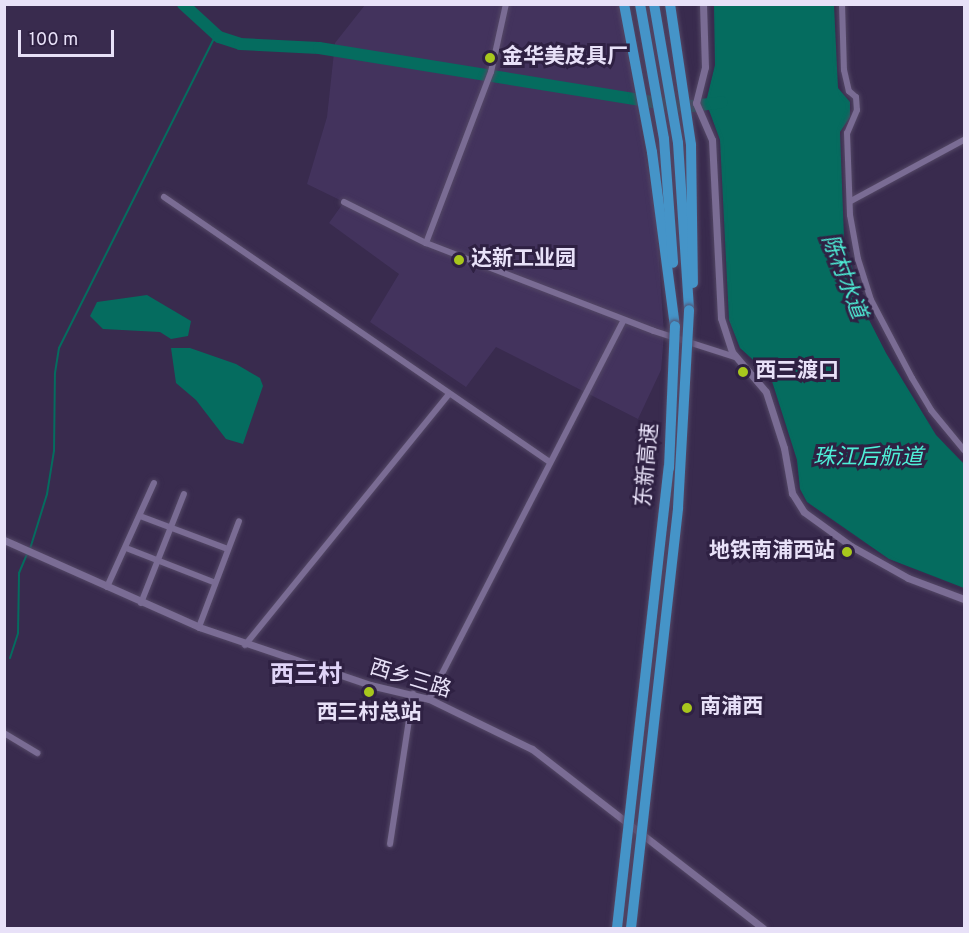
<!DOCTYPE html>
<html>
<head>
<meta charset="utf-8">
<style>
  body { margin:0 }
  #map { position:relative; width:969px; height:933px; overflow:hidden; background:#392b4e; font-family:Overpass,"Noto Sans SC",sans-serif }
  div>[style] { position:absolute }
  [style*='--x'] { left:calc(var(--x)*1px); top:calc(var(--y)*1px); width:calc(var(--w)*1px); rotate:calc(var(--a)*1deg) }
  .built>* { inset:0; background:#43335d }
  .water>* { inset:0; background:#056c5f }
  .stream>* { height:2px; margin:-1px; padding:0 1px; transform-origin:1px; border-radius:1px; background:#056c5f }
  .river>* { height:12px; margin:-6px; padding:0 6px; transform-origin:6px; border-radius:6px; background:#056c5f }
  .roads { filter:drop-shadow(0 0 2px #544866) drop-shadow(0 0 2px #544866) }
  .minor>* { height:6px; margin:-3px; padding:0 3px; transform-origin:3px; border-radius:3px; background:#7a6c94 }
  .tertiary>* { height:7px; margin:-3.5px; padding:0 3.5px; transform-origin:3.5px; border-radius:3.5px; background:#7a6c94 }
  .motorway>* { height:10px; margin:-5px; padding:0 5px; transform-origin:5px; border-radius:5px; background:#4594c8 }
  .bridges { filter:drop-shadow(0 0 2px #544866) drop-shadow(0 0 2px #544866) }
  .motorway-bridge>* { height:10px; margin:-5px; padding:0 5px; transform-origin:5px; border-radius:5px; background:#4594c8 }
  .dots>* { width:16px; height:16px; translate:-50% -50%; box-sizing:border-box; border:3px solid #2f2143; border-radius:50% }
  span { translate:-50% -50%; white-space:nowrap; text-align:center; line-height:1.15; -webkit-text-stroke:6px #2f2143; paint-order:stroke }
  .poi-label { font-size:21px; color:#e8e1f8; font-weight:700 }
  .left { translate:0 -50%; text-align:left }
  .right { translate:-100% -50%; text-align:right }
  .street-label { font-size:21px; color:#e8e1f8 }
  .water-label { font-size:22px; color:#4eefd7; font-style:italic }
  .quarter-label { font-size:24px; color:#e0d4f8; font-weight:700 }
  .frame { position:absolute; inset:0; border:6px solid #e8e1f8; pointer-events:none }
  .scale { position:absolute; left:18px; top:30px; width:96px; height:27px; box-sizing:border-box; border:3px solid #e8e1f8; border-top:0; padding-left:8px; font-size:18px; line-height:21px; white-space:nowrap; color:#e8e1f8; -webkit-text-stroke:4px #2f2143; paint-order:stroke }
</style>
</head>
<body>
<div id="map">
  <div class="built">
    <i style="clip-path:polygon(365px 5px,619px 5px,656px 216px,664px 334px,661px 370px,638px 419px,496px 347px,466px 387px,370px 322px,399px 274px,329px 223px,344px 202px,307px 184px,327px 117px,335px 43px)"></i>
  </div>
  <div class="water">
    <i style="clip-path:polygon(714px 5px,834px 5px,838px 88px,850px 102px,850px 117px,840px 132px,844px 238px,864px 310px,886px 353px,936px 435px,964px 464px,964px 588px,889px 559px,807px 502px,800px 489px,797px 460px,770px 375px,740px 348px,729px 320px,720px 140px,706px 102px,715px 65px)"></i>
    <i style="clip-path:polygon(147px 295px,191px 321px,188px 336px,171px 339px,160px 332px,103px 329px,90px 316px,97px 302px)"></i>
    <i style="clip-path:polygon(171px 348px,190px 348px,236px 364px,260px 378px,263px 386px,243px 444px,226px 439px,196px 400px,176px 383px)"></i>
  </div>
  <div class="stream">
    <i style="--x:30;--y:549;--w:58;--a:-72.8"></i>
    <i style="--x:47;--y:494;--w:44;--a:-80.8"></i>
    <i style="--x:54;--y:451;--w:78;--a:-89.3"></i>
    <i style="--x:55;--y:373;--w:25;--a:-81"></i>
    <i style="--x:59;--y:348;--w:350;--a:-63.4"></i>
    <i style="--x:10;--y:658;--w:26;--a:-72"></i>
    <i style="--x:18;--y:633;--w:60;--a:-89"></i>
    <i style="--x:19;--y:573;--w:21;--a:-67"></i>
  </div>
  <div class="river">
    <i style="--x:183;--y:4;--w:49;--a:42.5"></i>
    <i style="--x:219;--y:37;--w:22;--a:18"></i>
    <i style="--x:240;--y:44;--w:79;--a:2.9"></i>
    <i style="--x:319;--y:48;--w:370;--a:9.2"></i>
    <i style="--x:684;--y:107;--w:38;--a:-7"></i>
  </div>
  <div class="roads">
    <div class="minor">
      <i style="--x:842;--y:4;--w:66;--a:88.3"></i>
      <i style="--x:844;--y:70;--w:22;--a:77"></i>
      <i style="--x:849;--y:91;--w:9;--a:41"></i>
      <i style="--x:856;--y:97;--w:13;--a:86"></i>
      <i style="--x:857;--y:110;--w:25;--a:113"></i>
      <i style="--x:847;--y:133;--w:82;--a:87.9"></i>
      <i style="--x:850;--y:215;--w:45;--a:79.7"></i>
      <i style="--x:858;--y:259;--w:43;--a:72.4"></i>
      <i style="--x:871;--y:300;--w:88;--a:62.3"></i>
      <i style="--x:912;--y:378;--w:37;--a:59"></i>
      <i style="--x:931;--y:410;--w:52;--a:50.5"></i>
      <i style="--x:164;--y:197;--w:468;--a:34.5"></i>
      <i style="--x:851;--y:201;--w:128;--a:-28.4"></i>
      <i style="--x:344;--y:202;--w:92;--a:26.6"></i>
      <i style="--x:426;--y:243;--w:244;--a:21.1"></i>
      <i style="--x:654;--y:331;--w:85;--a:17.8"></i>
      <i style="--x:426;--y:243;--w:183;--a:-69.2"></i>
      <i style="--x:491;--y:72;--w:70;--a:-77.6"></i>
      <i style="--x:140;--y:516;--w:94;--a:20.6"></i>
      <i style="--x:126;--y:548;--w:93;--a:21.3"></i>
      <i style="--x:107;--y:587;--w:114;--a:-65.7"></i>
      <i style="--x:141;--y:603;--w:117;--a:-68.5"></i>
      <i style="--x:199;--y:627;--w:113;--a:-69.3"></i>
      <i style="--x:245;--y:645;--w:322;--a:-50.9"></i>
      <i style="--x:429;--y:699;--w:426;--a:-62.8"></i>
      <i style="--x:4;--y:733;--w:39;--a:31"></i>
      <i style="--x:390;--y:844;--w:152;--a:-81.3"></i>
    </div>
    <div class="tertiary">
      <i style="--x:703;--y:4;--w:63;--a:88.2"></i>
      <i style="--x:705;--y:67;--w:37;--a:104"></i>
      <i style="--x:696;--y:103;--w:40;--a:66.6"></i>
      <i style="--x:712;--y:140;--w:178;--a:87.1"></i>
      <i style="--x:721;--y:318;--w:36;--a:72"></i>
      <i style="--x:732;--y:352;--w:52;--a:49.6"></i>
      <i style="--x:766;--y:392;--w:59;--a:72.2"></i>
      <i style="--x:784;--y:448;--w:46;--a:79.9"></i>
      <i style="--x:792;--y:493;--w:22;--a:58"></i>
      <i style="--x:804;--y:512;--w:58;--a:35.9"></i>
      <i style="--x:851;--y:546;--w:65;--a:29.3"></i>
      <i style="--x:908;--y:578;--w:60;--a:20.6"></i>
      <i style="--x:4;--y:540;--w:214;--a:24"></i>
      <i style="--x:199;--y:627;--w:181;--a:18.7"></i>
      <i style="--x:370;--y:685;--w:61;--a:13.3"></i>
      <i style="--x:429;--y:699;--w:114;--a:25.9"></i>
      <i style="--x:532;--y:749;--w:292;--a:37.8"></i>
    </div>
    <div class="motorway">
      <i style="--x:624;--y:4;--w:151;--a:79.3"></i>
      <i style="--x:652;--y:152;--w:176;--a:82.5"></i>
      <i style="--x:640;--y:4;--w:137;--a:79.9"></i>
      <i style="--x:664;--y:139;--w:124;--a:85.8"></i>
      <i style="--x:654;--y:4;--w:141;--a:80.2"></i>
      <i style="--x:678;--y:143;--w:167;--a:86.2"></i>
      <i style="--x:670;--y:4;--w:143;--a:81.5"></i>
      <i style="--x:691;--y:145;--w:138;--a:89.2"></i>
    </div>
  </div>
  <div class="bridges">
    <div class="motorway-bridge">
      <i style="--x:617;--y:928;--w:463;--a:-83.6"></i>
      <i style="--x:669;--y:468;--w:142;--a:-87.6"></i>
      <i style="--x:631;--y:928;--w:423;--a:-83.6"></i>
      <i style="--x:678;--y:508;--w:198;--a:-86.8"></i>
    </div>
  </div>
  <div class="dots">
    <i style="left:490px;top:58px;background:#a8c71d"></i>
    <i style="left:459px;top:260px;background:#a8c71d"></i>
    <i style="left:743px;top:372px;background:#a8c71d"></i>
    <i style="left:847px;top:552px;background:#a8c71d"></i>
    <i style="left:369px;top:692px;background:#a8c71d"></i>
    <i style="left:687px;top:708px;background:#a8c71d"></i>
  </div>
  <div class="poi-label">
    <span class="left" style="left:502px;top:58px">金华美皮具厂</span>
    <span class="left" style="left:471px;top:260px">达新工业园</span>
    <span class="left" style="left:755px;top:372px">西三渡口</span>
    <span class="right" style="left:835px;top:552px">地铁南浦西站</span>
    <span class="left" style="left:700px;top:708px">南浦西</span>
    <span style="left:369px;top:714px">西三村总站</span>
  </div>
  <div class="street-label">
    <span style="left:648px;top:465px;rotate:-85deg">东新高速</span>
    <span style="left:410px;top:680px;rotate:17deg">西乡三路</span>
  </div>
  <div class="water-label">
    <span style="left:843px;top:277px;rotate:69deg">陈村水道</span>
    <span style="left:868px;top:459px">珠江后航道</span>
  </div>
  <div class="quarter-label">
    <span style="left:306px;top:677px">西三村</span>
  </div>
  <div class="frame"></div>
  <div class="scale">100 m</div>
</div>
</body>
</html>
